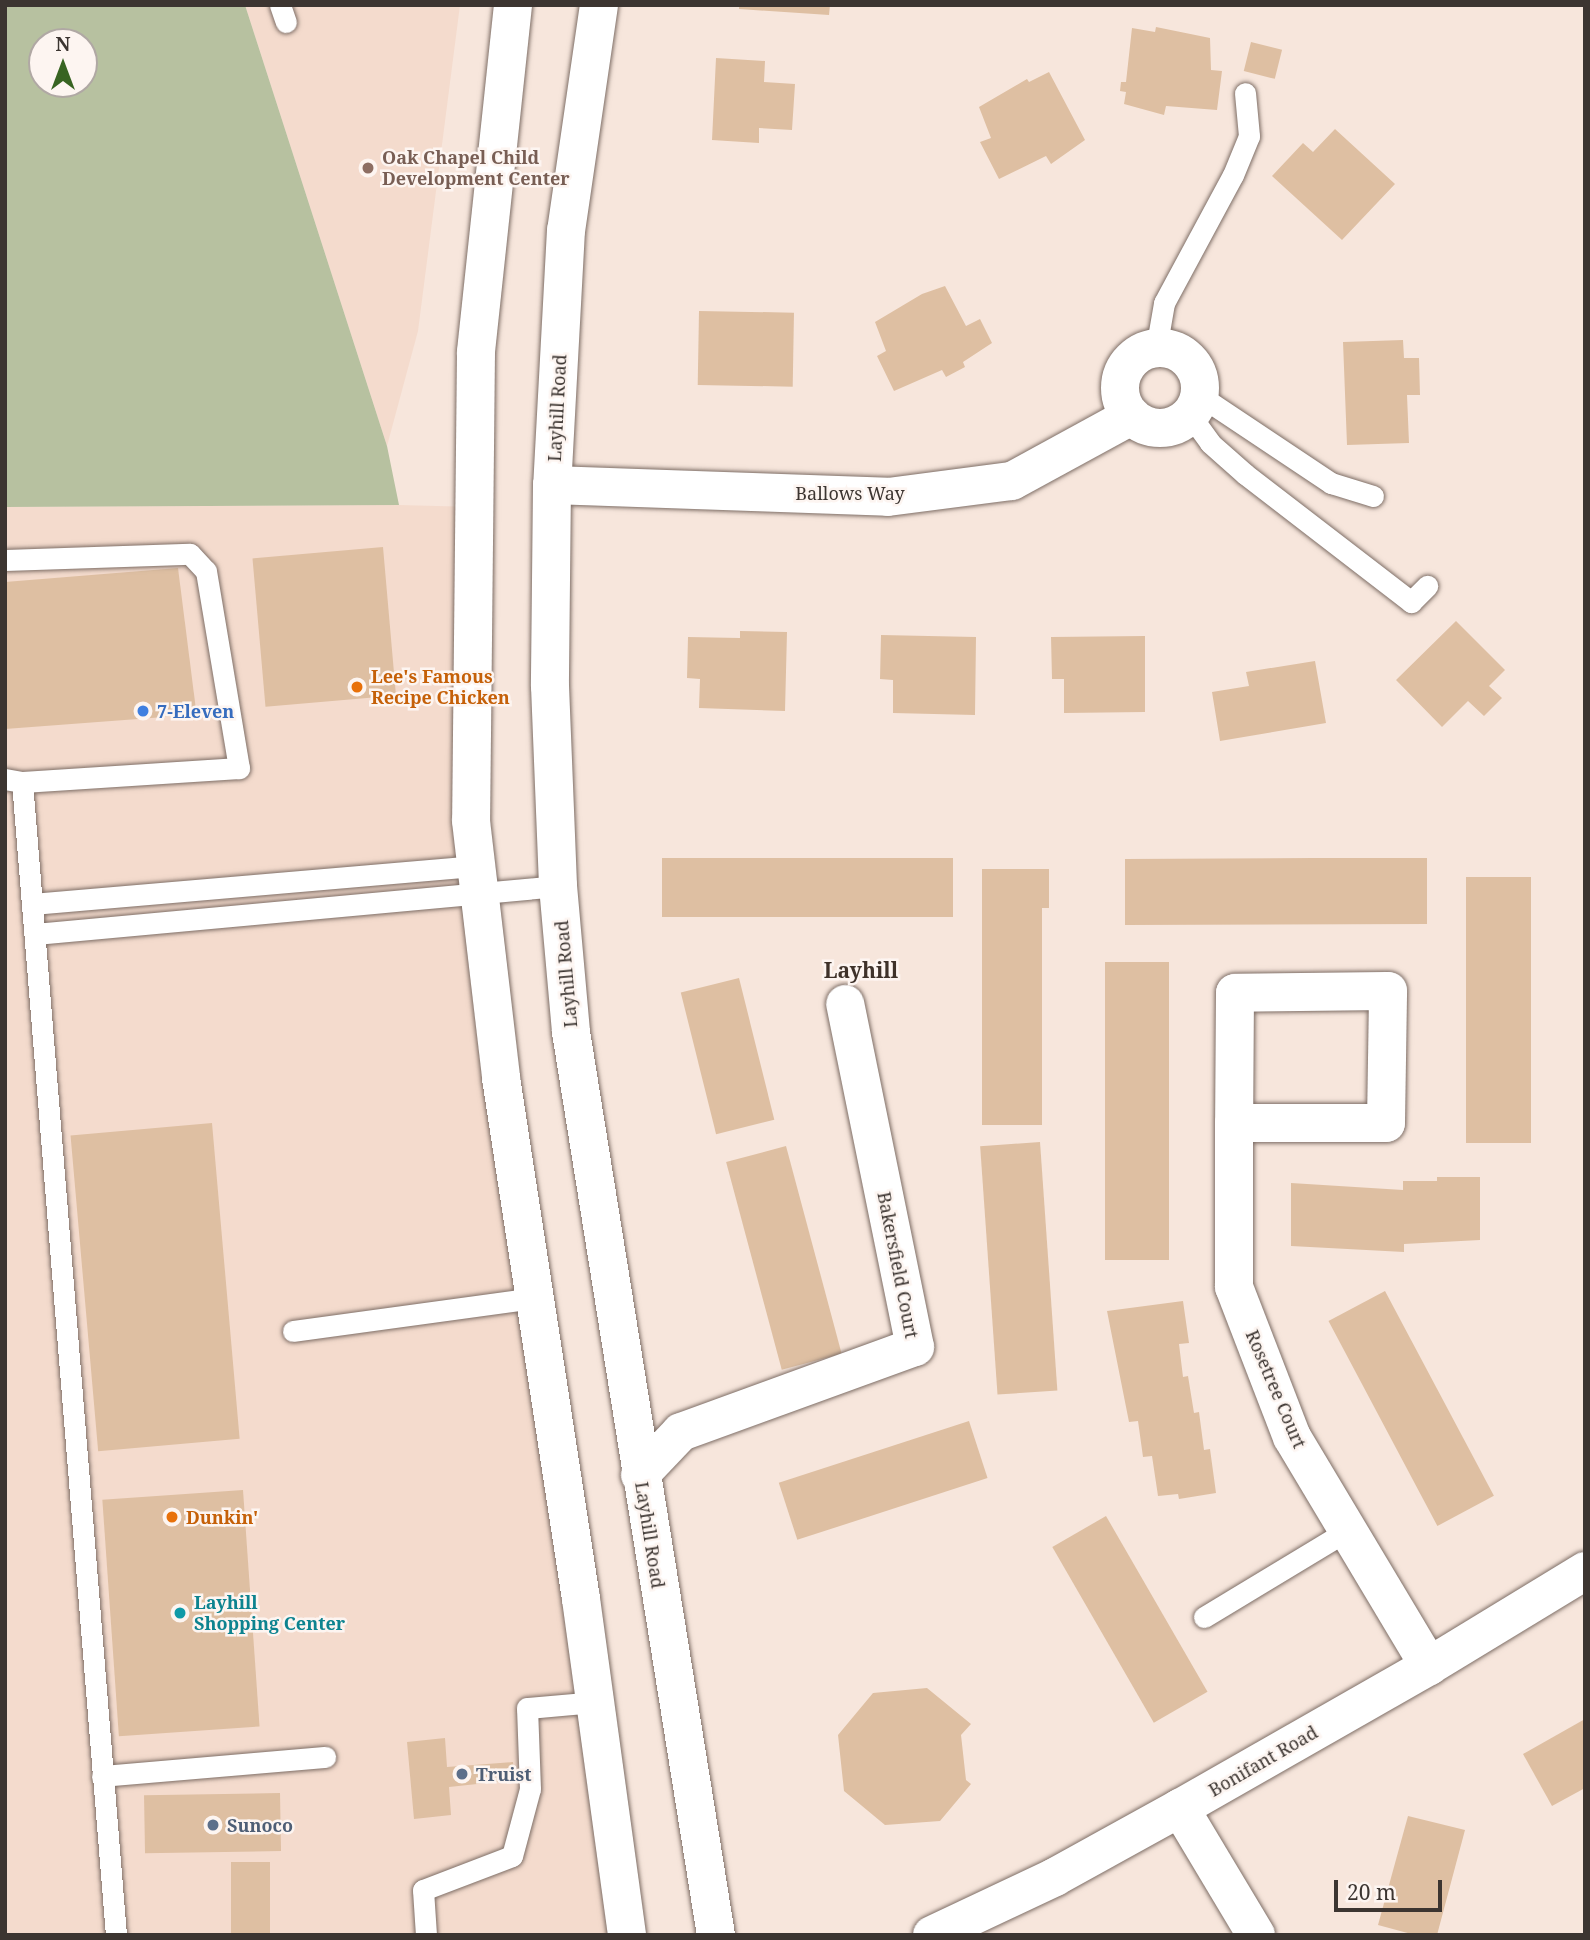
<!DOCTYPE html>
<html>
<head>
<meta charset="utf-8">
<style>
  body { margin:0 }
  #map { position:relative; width:1590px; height:1940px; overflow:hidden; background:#f7e6dc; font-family:"Noto Serif",serif }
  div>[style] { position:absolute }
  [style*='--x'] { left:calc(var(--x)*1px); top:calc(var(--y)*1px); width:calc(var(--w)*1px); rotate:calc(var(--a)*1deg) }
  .built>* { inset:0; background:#f4dbcd }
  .green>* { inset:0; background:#b7c1a0 }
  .building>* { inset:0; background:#debfa2; transform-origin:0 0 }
  .roads { filter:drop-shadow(0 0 2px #7e6e66) drop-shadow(0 0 2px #7e6e66) }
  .service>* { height:21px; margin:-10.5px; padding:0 10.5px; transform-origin:10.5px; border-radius:10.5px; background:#fff }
  .minor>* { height:38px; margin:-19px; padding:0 19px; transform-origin:19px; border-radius:19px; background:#fff }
  .minor>.ring { margin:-19px; padding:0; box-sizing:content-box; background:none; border:38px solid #fff; border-radius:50% }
  .secondary>* { height:38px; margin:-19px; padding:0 19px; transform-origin:19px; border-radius:19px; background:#fff }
  .dots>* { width:19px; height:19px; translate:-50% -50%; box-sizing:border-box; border:4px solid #fdf5f1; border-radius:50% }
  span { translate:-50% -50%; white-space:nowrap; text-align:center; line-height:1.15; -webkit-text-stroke:5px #fdf5f1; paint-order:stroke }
  .education-label { font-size:18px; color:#785e54; font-weight:700 }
  .left { translate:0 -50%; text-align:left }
  .street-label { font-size:18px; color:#3c3531 }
  .food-label { font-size:18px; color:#c56008; font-weight:700 }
  .shop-label { font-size:18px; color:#366cbe; font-weight:700 }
  .culture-label { font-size:18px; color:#0d838f; font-weight:700 }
  .service-label { font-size:18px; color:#4e5e75; font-weight:700 }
  .quarter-label { font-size:21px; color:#3f322a; font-weight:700 }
  .frame { position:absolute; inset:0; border:7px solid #3c3531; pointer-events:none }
  .north { position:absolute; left:28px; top:28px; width:70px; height:70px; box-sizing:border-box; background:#fdf5f1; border:2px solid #b0a8a4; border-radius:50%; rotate:0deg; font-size:19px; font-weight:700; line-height:28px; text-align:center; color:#3c3531 }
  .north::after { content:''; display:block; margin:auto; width:24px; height:32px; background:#386422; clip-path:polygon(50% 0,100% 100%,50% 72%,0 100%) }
  .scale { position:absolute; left:1334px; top:1880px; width:108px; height:32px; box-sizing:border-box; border:4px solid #3c3531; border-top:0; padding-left:9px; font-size:21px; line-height:24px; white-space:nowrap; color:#3c3531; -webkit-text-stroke:5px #fdf5f1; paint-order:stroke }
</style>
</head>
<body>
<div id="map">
  <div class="built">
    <i style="clip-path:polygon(245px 5px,460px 5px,418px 331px,387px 446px)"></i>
    <i style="clip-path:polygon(399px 505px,474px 507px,471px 821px,627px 1935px,5px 1935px,5px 507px)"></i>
  </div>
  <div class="green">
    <i style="clip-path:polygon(evenodd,5px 5px,245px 5px,387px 446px,399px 505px,5px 507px,5px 5px,42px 42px,84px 42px,84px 84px,42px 84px,42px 42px)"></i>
  </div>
  <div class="building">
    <i style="clip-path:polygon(739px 5px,830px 5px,829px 15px,739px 9px)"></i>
    <i style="clip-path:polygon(1156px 27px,1210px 38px,1211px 70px,1222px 71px,1217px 110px,1166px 106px,1164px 115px,1124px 104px,1126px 92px,1120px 91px,1121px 82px,1126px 82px,1132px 28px,1155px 32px)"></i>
    <i style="left:1251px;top:42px;width:32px;height:30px;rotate:14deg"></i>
    <i style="clip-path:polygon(716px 58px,765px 61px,764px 82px,795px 84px,792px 130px,759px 128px,759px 143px,712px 140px)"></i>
    <i style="clip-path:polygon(1049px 72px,1085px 140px,1051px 164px,1046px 156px,999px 179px,980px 142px,991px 138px,979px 107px,1027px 79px,1029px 82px)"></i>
    <i style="clip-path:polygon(1335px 129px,1395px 184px,1342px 240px,1272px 176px,1303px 143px,1313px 152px)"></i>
    <i style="clip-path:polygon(945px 286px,966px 326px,980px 319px,992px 343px,963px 362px,965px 367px,946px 377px,942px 370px,894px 391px,877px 356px,886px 351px,875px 322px,922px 294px)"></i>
    <i style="left:699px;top:311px;width:95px;height:74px;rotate:1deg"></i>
    <i style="clip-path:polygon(1403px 340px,1404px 358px,1419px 358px,1420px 395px,1407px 395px,1409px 443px,1347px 445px,1343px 342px)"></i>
    <i style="left:383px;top:547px;width:149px;height:131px;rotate:85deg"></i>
    <i style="clip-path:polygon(178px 568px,196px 710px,191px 715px,5px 729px,5px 582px)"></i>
    <i style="clip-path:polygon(1456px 621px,1505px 670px,1489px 686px,1502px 698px,1484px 716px,1468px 701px,1442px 727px,1396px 680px)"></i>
    <i style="clip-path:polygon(740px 631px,787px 632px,785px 711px,699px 708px,700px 679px,687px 678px,688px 637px,740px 638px)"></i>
    <i style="clip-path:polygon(881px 635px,976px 637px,975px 715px,893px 713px,893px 680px,880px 679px)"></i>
    <i style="clip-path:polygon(1145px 636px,1145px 712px,1064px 713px,1064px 679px,1052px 679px,1051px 637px)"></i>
    <i style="clip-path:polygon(1315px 661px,1326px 723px,1220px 741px,1212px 692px,1249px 686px,1246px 672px)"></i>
    <i style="left:662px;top:858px;width:291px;height:59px"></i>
    <i style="clip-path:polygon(1313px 858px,1427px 858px,1427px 924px,1125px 925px,1125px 859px)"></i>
    <i style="clip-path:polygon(982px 869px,1049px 869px,1049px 908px,1042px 908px,1042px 1125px,982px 1125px)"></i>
    <i style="left:1531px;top:877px;width:266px;height:65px;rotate:90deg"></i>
    <i style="left:1105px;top:962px;width:64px;height:298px"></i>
    <i style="left:739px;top:978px;width:146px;height:60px;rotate:76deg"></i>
    <i style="left:212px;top:1123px;width:317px;height:142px;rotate:85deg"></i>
    <i style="left:1040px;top:1142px;width:249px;height:60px;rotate:86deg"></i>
    <i style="left:786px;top:1146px;width:215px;height:62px;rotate:75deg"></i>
    <i style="clip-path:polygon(1437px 1177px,1480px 1177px,1480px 1240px,1404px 1244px,1404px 1252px,1291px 1246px,1291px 1183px,1403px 1190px,1403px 1181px,1437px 1181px)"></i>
    <i style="left:1385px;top:1291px;width:232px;height:64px;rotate:62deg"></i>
    <i style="clip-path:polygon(1183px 1301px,1189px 1343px,1179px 1344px,1183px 1377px,1188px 1376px,1194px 1413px,1199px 1412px,1204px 1450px,1210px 1449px,1216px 1493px,1179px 1499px,1178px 1494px,1158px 1496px,1152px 1456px,1143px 1457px,1138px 1421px,1129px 1422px,1107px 1311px)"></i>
    <i style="left:969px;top:1421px;width:60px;height:200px;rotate:72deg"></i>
    <i style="left:243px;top:1490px;width:237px;height:141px;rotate:86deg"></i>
    <i style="left:1106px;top:1516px;width:203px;height:62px;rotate:60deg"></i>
    <i style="clip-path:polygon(927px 1688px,971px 1724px,961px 1735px,966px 1780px,971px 1784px,940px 1821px,885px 1825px,844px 1791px,838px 1735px,873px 1693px)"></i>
    <i style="clip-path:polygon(1585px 1719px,1585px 1788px,1552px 1806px,1523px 1754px)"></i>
    <i style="clip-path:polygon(445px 1738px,447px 1767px,513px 1762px,515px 1780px,449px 1787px,451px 1815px,414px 1819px,407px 1742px)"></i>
    <i style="left:280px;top:1793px;width:58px;height:136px;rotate:89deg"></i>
    <i style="clip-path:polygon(1408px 1816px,1465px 1830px,1437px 1935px,1415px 1935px,1378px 1925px)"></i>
    <i style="left:231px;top:1862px;width:39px;height:73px"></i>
  </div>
  <div class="roads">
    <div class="service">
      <i style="--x:280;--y:5;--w:18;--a:71"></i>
      <i style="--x:1156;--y:349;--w:47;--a:-80.1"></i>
      <i style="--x:1164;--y:303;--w:145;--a:-61.7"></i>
      <i style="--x:1233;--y:175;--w:42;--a:-67.7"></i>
      <i style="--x:1249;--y:136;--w:43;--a:-95.3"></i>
      <i style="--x:1199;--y:395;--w:159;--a:33.7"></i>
      <i style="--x:1331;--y:483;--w:44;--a:17.2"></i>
      <i style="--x:1190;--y:415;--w:34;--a:54"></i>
      <i style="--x:1210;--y:443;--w:47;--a:41.5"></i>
      <i style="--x:1245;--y:474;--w:210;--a:37.6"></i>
      <i style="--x:1411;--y:602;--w:23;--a:-45"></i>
      <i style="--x:5;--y:560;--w:185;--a:-1.9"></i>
      <i style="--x:190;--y:554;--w:23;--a:47"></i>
      <i style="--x:206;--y:571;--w:200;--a:80.5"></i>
      <i style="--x:239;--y:768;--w:217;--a:176.3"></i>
      <i style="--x:22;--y:782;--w:17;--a:-170"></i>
      <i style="--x:22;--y:782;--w:1157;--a:85.34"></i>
      <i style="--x:32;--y:904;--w:446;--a:-4.9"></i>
      <i style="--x:35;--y:934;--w:525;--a:-5.24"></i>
      <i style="--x:293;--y:1331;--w:243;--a:-7.8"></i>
      <i style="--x:1204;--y:1617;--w:168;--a:-31.1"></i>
      <i style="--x:102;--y:1776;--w:224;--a:-4.9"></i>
      <i style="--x:426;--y:1935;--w:45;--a:-93.8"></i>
      <i style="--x:423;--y:1890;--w:95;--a:-20.9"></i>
      <i style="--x:512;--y:1856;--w:69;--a:-75"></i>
      <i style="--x:530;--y:1789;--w:81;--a:-92.1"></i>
      <i style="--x:527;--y:1708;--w:68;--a:-5"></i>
    </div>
    <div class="minor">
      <i class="ring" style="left:1120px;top:348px;width:42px;height:42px"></i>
      <i style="--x:552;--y:485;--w:336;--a:2"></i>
      <i style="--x:888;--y:497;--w:125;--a:-7.4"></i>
      <i style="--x:1012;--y:481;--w:136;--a:-28.6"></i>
      <i style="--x:1234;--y:1123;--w:152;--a:0"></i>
      <i style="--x:1386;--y:1123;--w:132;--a:-89.1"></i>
      <i style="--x:1388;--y:991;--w:153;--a:179.3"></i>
      <i style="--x:1235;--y:993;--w:130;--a:90.4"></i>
      <i style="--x:1234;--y:1123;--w:164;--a:90"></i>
      <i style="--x:1234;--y:1287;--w:161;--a:68.9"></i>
      <i style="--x:1292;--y:1437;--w:267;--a:59.1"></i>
      <i style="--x:640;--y:1475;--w:59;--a:-46.4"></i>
      <i style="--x:681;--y:1432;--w:249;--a:-20"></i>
      <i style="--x:915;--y:1347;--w:350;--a:-101.5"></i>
      <i style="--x:1180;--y:1808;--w:148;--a:59.1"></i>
    </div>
    <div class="secondary">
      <i style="--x:513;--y:5;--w:349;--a:96.1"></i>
      <i style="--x:476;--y:352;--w:469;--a:90.6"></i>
      <i style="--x:471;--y:821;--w:259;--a:83.3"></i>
      <i style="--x:501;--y:1078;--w:527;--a:81.27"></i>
      <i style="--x:581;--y:1599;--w:339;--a:82.2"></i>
      <i style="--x:599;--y:5;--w:227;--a:98.3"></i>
      <i style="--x:566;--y:230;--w:255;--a:93.1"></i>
      <i style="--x:552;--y:485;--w:201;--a:90.6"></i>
      <i style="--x:550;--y:686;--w:200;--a:87.7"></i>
      <i style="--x:558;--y:886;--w:147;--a:84.9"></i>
      <i style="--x:571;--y:1032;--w:915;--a:80.88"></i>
      <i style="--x:932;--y:1935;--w:136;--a:-25.2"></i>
      <i style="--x:1055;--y:1877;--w:143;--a:-28.9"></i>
      <i style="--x:1180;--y:1808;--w:287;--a:-29.7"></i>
      <i style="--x:1429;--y:1666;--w:183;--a:-31.3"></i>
    </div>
  </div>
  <div class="dots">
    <i style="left:368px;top:168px;background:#8d6e63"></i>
    <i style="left:357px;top:687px;background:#e8710a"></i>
    <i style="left:143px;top:711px;background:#3f7fe0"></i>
    <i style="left:172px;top:1517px;background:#e8710a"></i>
    <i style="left:180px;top:1613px;background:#0f9aa8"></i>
    <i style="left:462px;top:1774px;background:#5c6f8a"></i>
    <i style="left:213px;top:1825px;background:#5c6f8a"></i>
  </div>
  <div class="education-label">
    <span class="left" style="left:382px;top:168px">Oak Chapel Child<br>Development Center</span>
  </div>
  <div class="street-label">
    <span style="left:557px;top:408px;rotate:-87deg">Layhill Road</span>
    <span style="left:850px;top:493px">Ballows Way</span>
    <span style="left:566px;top:974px;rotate:-95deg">Layhill Road</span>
    <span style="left:898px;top:1265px;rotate:79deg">Bakersfield Court</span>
    <span style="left:1276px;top:1389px;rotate:67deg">Rosetree Court</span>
    <span style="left:650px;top:1535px;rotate:81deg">Layhill Road</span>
    <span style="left:1263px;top:1761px;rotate:-30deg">Bonifant Road</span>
  </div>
  <div class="food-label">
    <span class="left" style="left:371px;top:687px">Lee's Famous<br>Recipe Chicken</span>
    <span class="left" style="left:186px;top:1517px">Dunkin'</span>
  </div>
  <div class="shop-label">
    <span class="left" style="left:157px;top:711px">7-Eleven</span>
  </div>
  <div class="culture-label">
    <span class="left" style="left:194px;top:1613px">Layhill<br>Shopping Center</span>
  </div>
  <div class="service-label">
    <span class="left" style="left:476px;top:1774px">Truist</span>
    <span class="left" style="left:227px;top:1825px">Sunoco</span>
  </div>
  <div class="quarter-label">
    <span style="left:861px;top:970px">Layhill</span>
  </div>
  <div class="frame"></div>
  <div class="north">N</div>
  <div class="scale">20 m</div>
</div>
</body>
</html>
